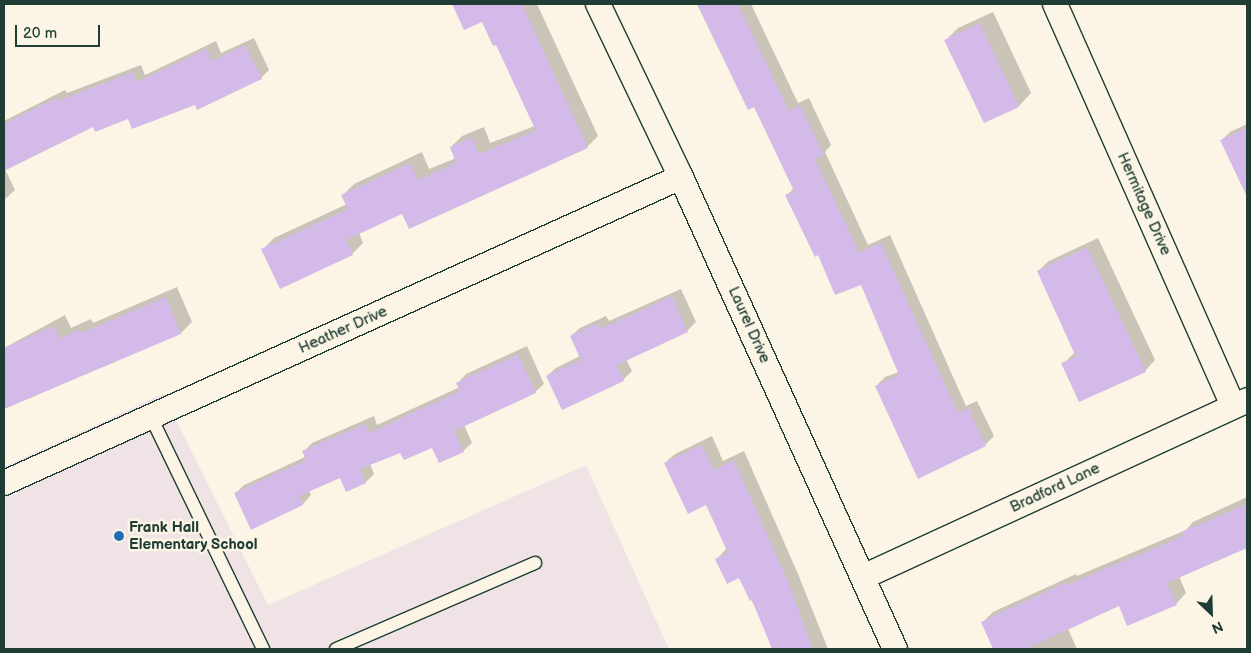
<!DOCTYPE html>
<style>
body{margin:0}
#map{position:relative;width:1251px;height:653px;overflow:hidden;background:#fcf5e5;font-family:"Balsamiq Sans",sans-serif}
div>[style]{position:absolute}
.built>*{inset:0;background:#f0e3e6}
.shadow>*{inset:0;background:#0003}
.building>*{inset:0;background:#d3bae9}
.roads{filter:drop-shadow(1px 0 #1f3d34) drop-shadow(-1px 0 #1f3d34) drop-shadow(0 1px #1f3d34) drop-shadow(0 -1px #1f3d34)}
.lane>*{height:12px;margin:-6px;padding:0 6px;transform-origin:6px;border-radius:6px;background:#fcf5e5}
.street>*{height:24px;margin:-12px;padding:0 12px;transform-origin:12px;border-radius:12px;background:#fcf5e5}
.dots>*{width:14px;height:14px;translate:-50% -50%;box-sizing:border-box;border:2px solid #fcf5e5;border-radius:50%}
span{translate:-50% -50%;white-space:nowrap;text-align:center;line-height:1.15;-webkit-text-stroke:5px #fcf5e5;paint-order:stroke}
.street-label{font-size:15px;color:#1f3d34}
.poi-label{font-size:15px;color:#1f3d34;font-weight:700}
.left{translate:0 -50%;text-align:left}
.frame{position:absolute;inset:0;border:5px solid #1f3d34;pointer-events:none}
.north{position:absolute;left:1186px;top:588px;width:50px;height:50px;-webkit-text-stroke:4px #fcf5e5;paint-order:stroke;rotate:156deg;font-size:14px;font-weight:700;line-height:20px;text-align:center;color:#1f3d34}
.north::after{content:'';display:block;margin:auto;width:18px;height:22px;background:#1f3d34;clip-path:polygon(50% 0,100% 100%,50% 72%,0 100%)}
.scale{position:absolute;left:15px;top:25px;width:85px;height:22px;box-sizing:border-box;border:2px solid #1f3d34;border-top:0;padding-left:6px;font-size:15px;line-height:18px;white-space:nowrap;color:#1f3d34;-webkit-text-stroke:4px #fcf5e5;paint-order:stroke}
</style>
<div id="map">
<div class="built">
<div style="clip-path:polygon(163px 394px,268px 605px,586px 465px,669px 649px,4px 649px,4px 467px)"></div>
</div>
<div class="shadow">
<div style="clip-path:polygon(457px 4px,537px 4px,598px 136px,587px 147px,403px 212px,359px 233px,363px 243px,352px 254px,263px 249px,274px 238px,347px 204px,343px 195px,354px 184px,422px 152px,429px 169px,456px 158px,451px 147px,462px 136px,484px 127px,490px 143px,535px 126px,496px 43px,482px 20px,454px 6px)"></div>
<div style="clip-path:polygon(697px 4px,751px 4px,798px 103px,809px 98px,831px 145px,825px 152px,868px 245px,890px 235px,966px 406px,977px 401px,994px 436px,985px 445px,876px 386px,885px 377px,899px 372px,861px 283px,819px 253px,787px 195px,794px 188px,754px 106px,748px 108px)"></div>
<div style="clip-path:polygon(993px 12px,1031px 93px,1019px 106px,984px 122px,946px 40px,958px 28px)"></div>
<div style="clip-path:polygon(254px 38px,269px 70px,261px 78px,196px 104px,94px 125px,5px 169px,15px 190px,4px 200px,4px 121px,65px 90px,67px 93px,141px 65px,145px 75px,216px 41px,221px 53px)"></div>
<div style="clip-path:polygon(1247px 124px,1247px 191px,1246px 191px,1222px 140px,1230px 132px)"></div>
<div style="clip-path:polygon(1098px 238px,1155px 360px,1145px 371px,1063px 364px,1075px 352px,1038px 271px,1049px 261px)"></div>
<div style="clip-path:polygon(177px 287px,192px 322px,181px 333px,4px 409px,4px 348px,65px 315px,71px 328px,91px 319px,93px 323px)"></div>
<div style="clip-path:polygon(681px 289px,696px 322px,687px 331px,626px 359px,632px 371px,623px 380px,547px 376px,556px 368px,580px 356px,571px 336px,580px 328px,606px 316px,609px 321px)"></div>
<div style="clip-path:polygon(527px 346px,544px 384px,535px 392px,464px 425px,472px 443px,463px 451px,432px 446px,401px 451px,370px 464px,374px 474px,366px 482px,347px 491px,341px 477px,309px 490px,311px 495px,303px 504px,251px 528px,235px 494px,244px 485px,305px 457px,303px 452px,312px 443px,374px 416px,377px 425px,460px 387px,458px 383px,466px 374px)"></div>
<div style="clip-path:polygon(712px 436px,723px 461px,744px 451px,798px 574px,828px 649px,775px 649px,740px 576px,717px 559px,726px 549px,707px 503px,665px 463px,675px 454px)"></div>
<div style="clip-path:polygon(1247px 497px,1247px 545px,1179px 576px,1186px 593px,1176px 604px,1119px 605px,1068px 629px,1077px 649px,995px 649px,982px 623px,993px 612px,1076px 574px,1077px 576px,1186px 530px,1193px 522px)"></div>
</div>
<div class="building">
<div style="clip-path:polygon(452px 4px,522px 4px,588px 148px,409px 229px,402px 214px,346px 240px,353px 255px,280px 289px,261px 249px,348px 209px,341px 195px,410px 163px,418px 180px,456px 163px,450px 147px,472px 137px,479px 154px,536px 131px,496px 45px,493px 46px,482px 22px,464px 30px)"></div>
<div style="clip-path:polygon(697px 4px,738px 4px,789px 111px,800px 105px,824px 155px,815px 159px,859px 252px,881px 243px,958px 413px,968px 408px,986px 446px,918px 479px,875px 386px,899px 375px,861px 285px,835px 295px,818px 255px,815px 257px,785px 195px,794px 191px,754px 107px,748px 110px)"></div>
<div style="clip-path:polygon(980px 23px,1019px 107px,984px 123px,944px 40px)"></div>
<div style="clip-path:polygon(245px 45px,262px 79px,197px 110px,195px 105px,132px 129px,128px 119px,95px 132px,93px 127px,4px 171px,4px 124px,56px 98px,58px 101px,133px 72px,136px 82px,207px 49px,212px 61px)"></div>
<div style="clip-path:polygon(1247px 127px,1247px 197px,1220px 140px)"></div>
<div style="clip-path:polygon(1087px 247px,1146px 372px,1079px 402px,1061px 363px,1076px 357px,1037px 271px)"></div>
<div style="clip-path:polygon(672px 296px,688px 332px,617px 365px,624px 381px,562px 410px,546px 376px,581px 360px,570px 336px,597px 323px,600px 329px)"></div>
<div style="clip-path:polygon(166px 297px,181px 334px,4px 409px,4px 348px,54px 326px,60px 339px,79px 329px,81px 333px)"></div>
<div style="clip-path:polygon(518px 354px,536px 393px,454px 431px,464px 452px,439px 463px,432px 448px,404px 460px,400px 453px,360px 469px,366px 483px,346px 492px,340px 478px,299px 496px,303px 505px,251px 530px,234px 493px,306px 460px,302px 451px,365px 424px,369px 433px,460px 391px,456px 383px)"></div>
<div style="clip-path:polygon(702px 445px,714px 470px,734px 460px,789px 584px,813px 649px,772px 649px,752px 600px,750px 601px,739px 578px,727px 584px,715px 559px,728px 553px,706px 505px,688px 514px,664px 463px)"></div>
<div style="clip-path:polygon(1247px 504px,1247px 548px,1167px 583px,1177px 605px,1127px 626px,1119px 606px,1026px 649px,993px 649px,981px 622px,1065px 583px,1067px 585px,1183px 536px,1182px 532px)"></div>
</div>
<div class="roads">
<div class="lane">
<div style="left:151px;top:417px;width:258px;rotate:64.2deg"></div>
<div style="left:336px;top:649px;width:217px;rotate:-23.4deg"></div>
</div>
<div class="street">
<div style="left:598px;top:4px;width:192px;rotate:64.4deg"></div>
<div style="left:681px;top:177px;width:518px;rotate:65.61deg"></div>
<div style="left:1055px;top:4px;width:439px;rotate:66.1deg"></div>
<div style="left:4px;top:483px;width:743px;rotate:-24.32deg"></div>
<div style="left:863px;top:577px;width:423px;rotate:-24.7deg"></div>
</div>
</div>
<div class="dots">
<div style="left:119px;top:536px;background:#1f6fb2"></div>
</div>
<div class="street-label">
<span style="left:1144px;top:204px;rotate:66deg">Hermitage Drive</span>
<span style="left:749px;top:325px;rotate:66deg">Laurel Drive</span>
<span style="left:343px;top:330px;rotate:-24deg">Heather Drive</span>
<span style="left:1055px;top:488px;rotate:-25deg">Bradford Lane</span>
</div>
<div class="poi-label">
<span class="left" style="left:129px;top:536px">Frank Hall<br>Elementary School</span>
</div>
<div class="frame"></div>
<div class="north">N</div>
<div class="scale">20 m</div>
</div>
